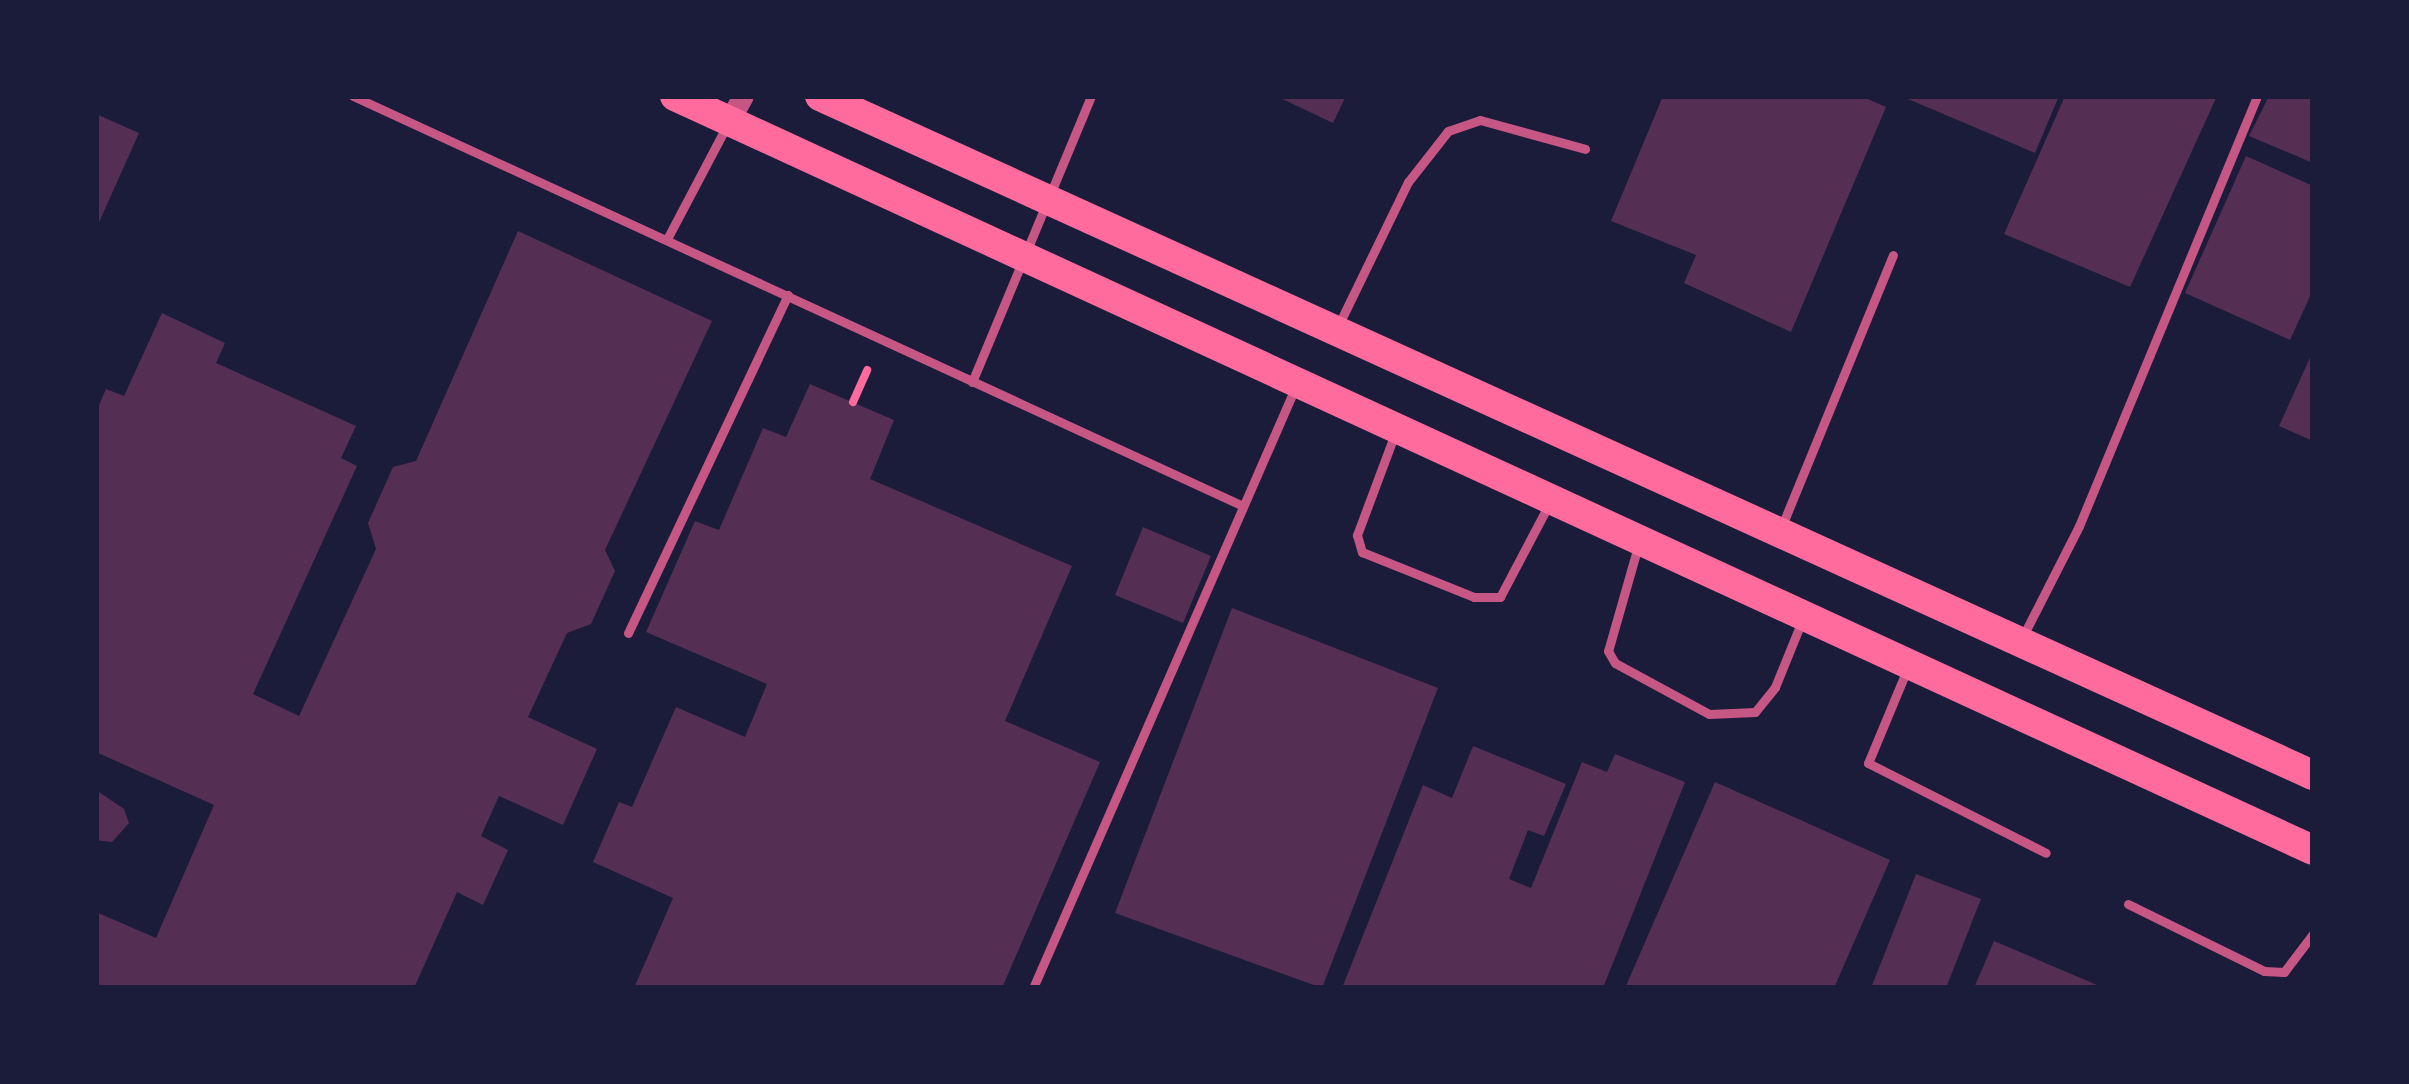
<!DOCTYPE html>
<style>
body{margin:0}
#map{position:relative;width:2409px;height:1084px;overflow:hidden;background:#1b1b3a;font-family:Montserrat,sans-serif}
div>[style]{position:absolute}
.building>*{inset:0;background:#542f53}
.path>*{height:8px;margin:-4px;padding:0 4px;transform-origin:4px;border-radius:4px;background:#ff6b9d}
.service>*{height:9px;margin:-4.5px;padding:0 4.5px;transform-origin:4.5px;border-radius:4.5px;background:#c65784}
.tertiary>*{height:21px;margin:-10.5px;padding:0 10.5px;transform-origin:10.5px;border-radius:10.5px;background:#c65784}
.primary>*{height:30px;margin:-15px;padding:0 15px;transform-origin:15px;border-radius:15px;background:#ff6b9d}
span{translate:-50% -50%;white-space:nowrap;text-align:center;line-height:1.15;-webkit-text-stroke:9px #1b1b3a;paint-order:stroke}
.frame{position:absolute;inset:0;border:99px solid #1b1b3a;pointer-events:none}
</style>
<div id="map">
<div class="building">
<div style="clip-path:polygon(1276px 96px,1346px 96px,1333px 123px)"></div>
<div style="clip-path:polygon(1663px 96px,1861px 96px,1886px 107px,1791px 332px,1684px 283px,1696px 255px,1611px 221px)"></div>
<div style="clip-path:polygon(1901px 96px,2059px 96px,2035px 153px)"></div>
<div style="clip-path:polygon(2065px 96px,2217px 96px,2130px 287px,2004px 234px)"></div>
<div style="clip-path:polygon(2269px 96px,2313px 96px,2313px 163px,2249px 136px)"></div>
<div style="clip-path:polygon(96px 114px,139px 133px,96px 229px)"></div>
<div style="clip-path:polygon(2246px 156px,2313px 186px,2313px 290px,2290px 340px,2185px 293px)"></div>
<div style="clip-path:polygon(518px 231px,712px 321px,605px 550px,615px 571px,591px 624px,567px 633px,528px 717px,597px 749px,563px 825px,499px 796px,481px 836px,508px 850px,483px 905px,457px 892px,414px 988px,96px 988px,96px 912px,156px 938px,214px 805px,96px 752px,96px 412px,106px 389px,124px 396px,162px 313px,225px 343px,216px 363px,356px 426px,341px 458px,357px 466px,253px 694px,299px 716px,376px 549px,368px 523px,393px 467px,416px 461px)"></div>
<div style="clip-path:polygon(2313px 351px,2313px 441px,2279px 426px)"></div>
<div style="clip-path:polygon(810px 384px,894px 420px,870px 479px,1072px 566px,1005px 721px,1100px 762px,1002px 988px,634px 988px,673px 898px,593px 862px,619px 802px,632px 807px,676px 707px,745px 737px,767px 684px,646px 632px,695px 521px,719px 530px,763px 428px,786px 437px)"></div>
<div style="clip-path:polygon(1143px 527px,1211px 556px,1183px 623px,1115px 595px)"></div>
<div style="clip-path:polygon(1232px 608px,1438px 688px,1322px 988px,1115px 913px)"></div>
<div style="clip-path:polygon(1473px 746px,1566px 784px,1544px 836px,1528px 830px,1509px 879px,1531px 888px,1582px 762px,1607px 772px,1615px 754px,1685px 782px,1603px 988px,1342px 988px,1423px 785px,1452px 798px)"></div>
<div style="clip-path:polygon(1715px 782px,1890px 860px,1834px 988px,1625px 988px)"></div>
<div style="clip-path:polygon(96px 790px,124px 809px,129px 823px,112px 842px,96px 840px)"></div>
<div style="clip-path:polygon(1916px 874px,1981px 899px,1946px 988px,1871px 988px)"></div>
<div style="clip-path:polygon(1994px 941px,2104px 988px,1974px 988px)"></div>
</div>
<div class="path">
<div style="left:853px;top:402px;width:35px;rotate:-66deg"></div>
</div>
<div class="service">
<div style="left:353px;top:96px;width:980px;rotate:24.73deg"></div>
<div style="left:667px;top:239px;width:127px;rotate:-62.2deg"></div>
<div style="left:1339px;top:324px;width:158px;rotate:-64.1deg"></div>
<div style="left:1408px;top:182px;width:65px;rotate:-51.9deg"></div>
<div style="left:1448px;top:131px;width:34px;rotate:-19deg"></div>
<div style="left:1480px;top:120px;width:109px;rotate:15.4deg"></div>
<div style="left:972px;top:382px;width:310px;rotate:-67.4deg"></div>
<div style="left:1394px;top:436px;width:106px;rotate:110.5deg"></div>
<div style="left:1357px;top:535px;width:18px;rotate:74deg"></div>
<div style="left:1362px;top:552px;width:121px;rotate:21.9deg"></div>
<div style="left:1474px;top:597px;width:26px"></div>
<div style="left:1500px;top:597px;width:103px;rotate:-62.2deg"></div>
<div style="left:1781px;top:528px;width:295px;rotate:-67.7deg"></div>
<div style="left:1638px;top:546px;width:109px;rotate:105.9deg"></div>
<div style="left:1608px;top:651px;width:14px;rotate:60deg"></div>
<div style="left:1615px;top:663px;width:107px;rotate:28.5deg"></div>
<div style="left:1709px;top:714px;width:46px;rotate:-2.5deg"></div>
<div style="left:1755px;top:712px;width:32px;rotate:-51deg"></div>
<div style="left:1775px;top:687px;width:69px;rotate:-67.9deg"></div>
<div style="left:628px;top:633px;width:374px;rotate:-64.7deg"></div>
<div style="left:2023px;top:636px;width:123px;rotate:-63deg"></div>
<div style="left:2079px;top:526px;width:465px;rotate:-67.5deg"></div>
<div style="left:1908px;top:667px;width:104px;rotate:112.6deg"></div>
<div style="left:1868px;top:763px;width:199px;rotate:26.8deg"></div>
<div style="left:2128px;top:904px;width:152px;rotate:26.2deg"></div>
<div style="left:2264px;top:971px;width:20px;rotate:3deg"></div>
<div style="left:2284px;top:972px;width:48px;rotate:-52.7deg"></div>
<div style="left:1033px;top:988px;width:655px;rotate:-66.41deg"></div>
</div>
<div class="tertiary">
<div style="left:729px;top:121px;width:29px;rotate:-61deg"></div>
</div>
<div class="primary">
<div style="left:675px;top:96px;width:1803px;rotate:24.72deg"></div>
<div style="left:820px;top:96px;width:1640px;rotate:24.46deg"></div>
</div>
<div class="frame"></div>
</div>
